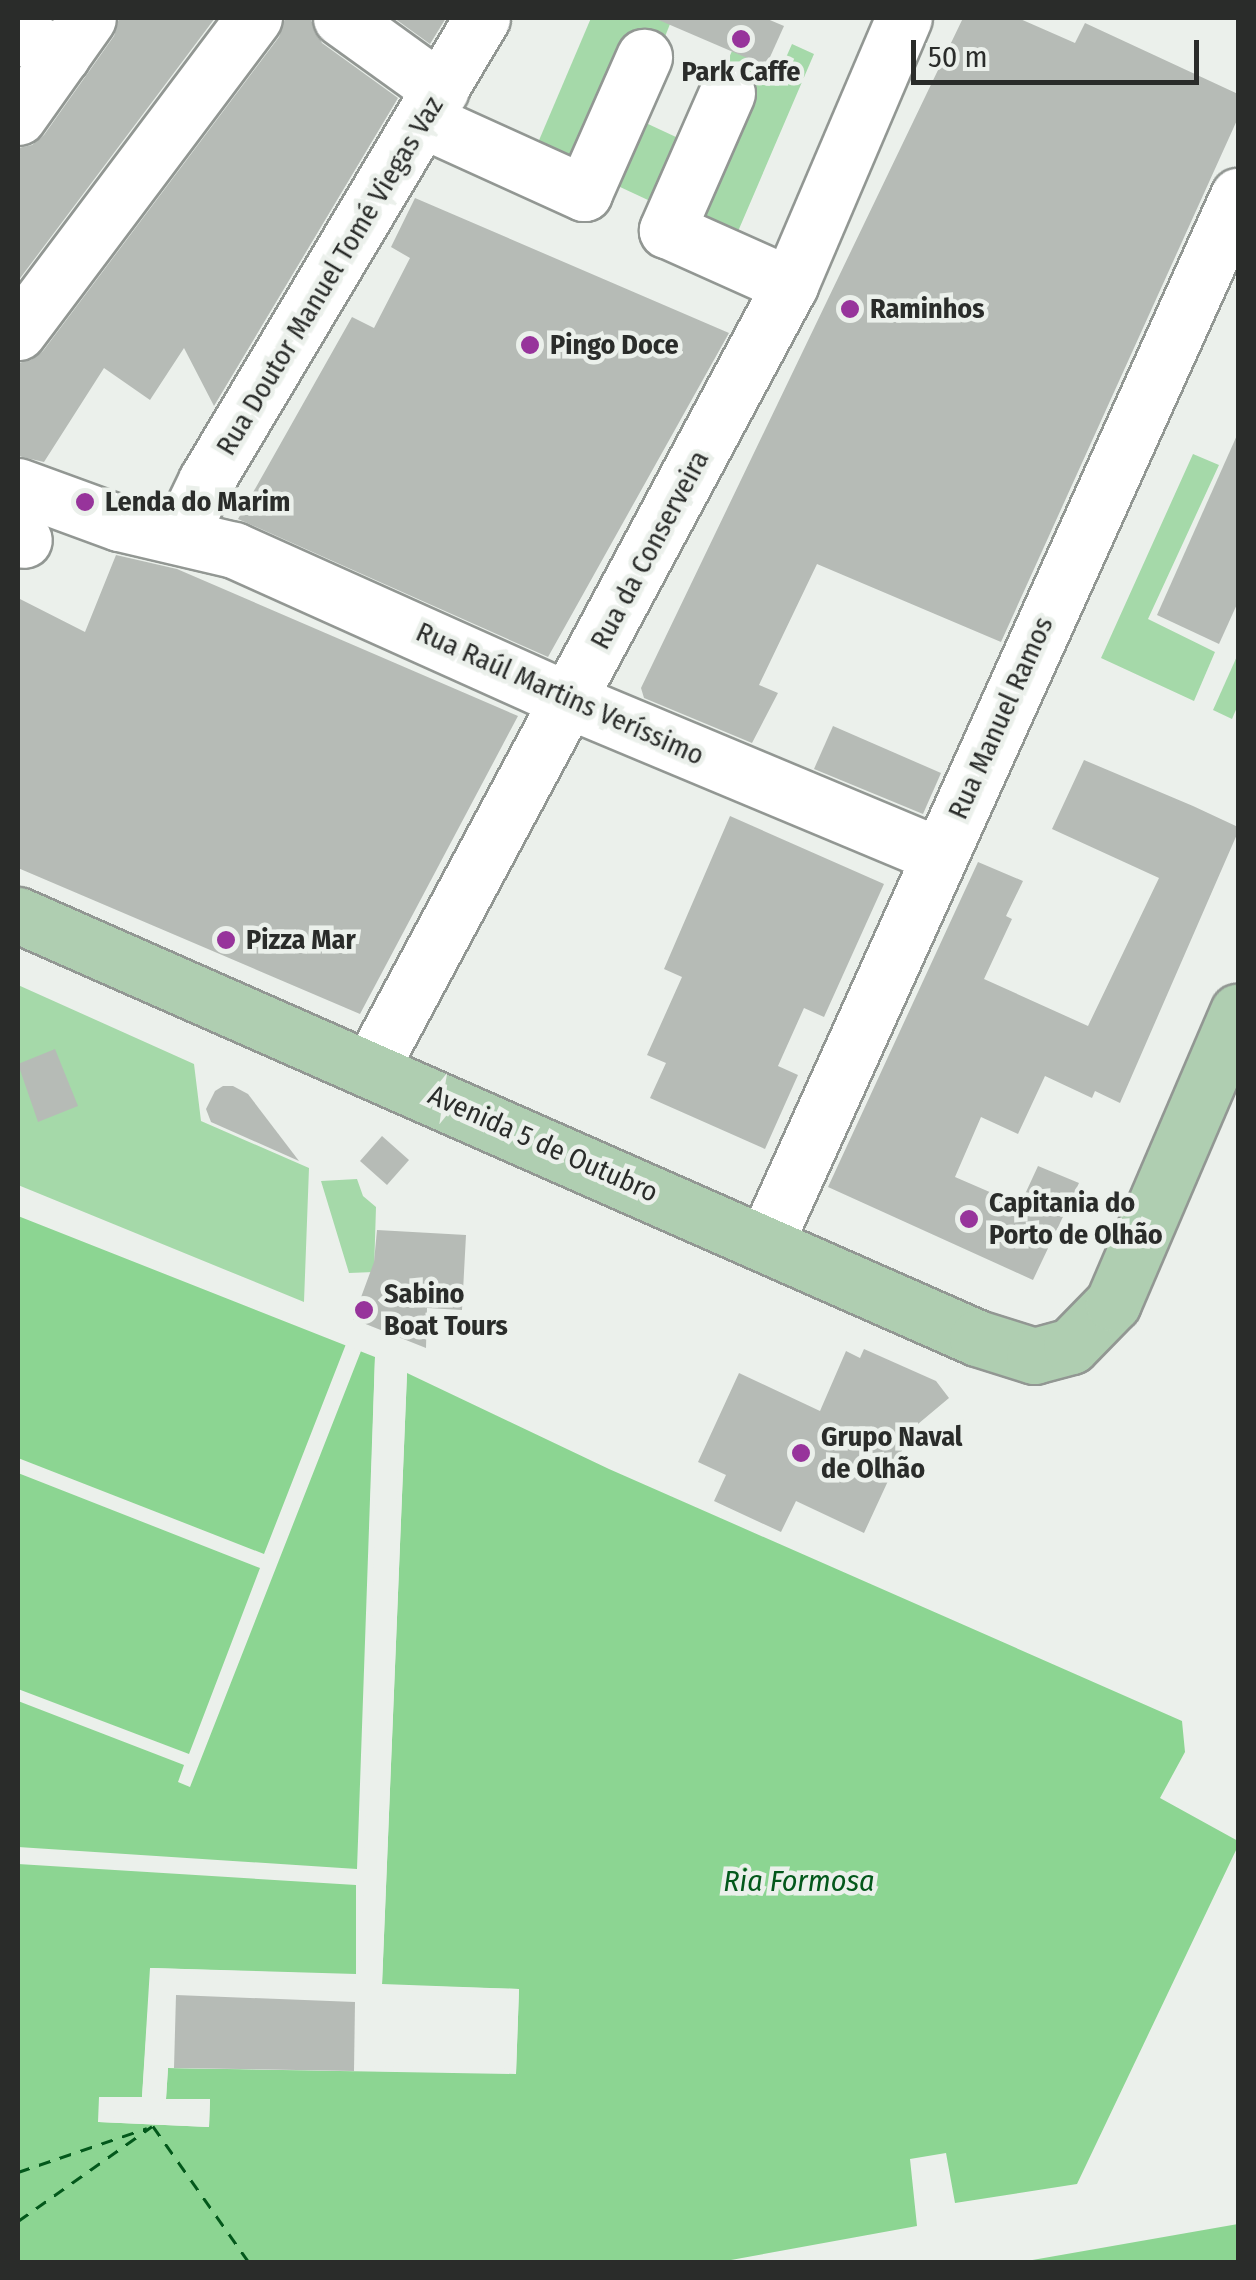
<!DOCTYPE html>
<meta charset="utf-8">
<style>
body{margin:0}
#map{position:relative;width:1256px;height:2280px;overflow:hidden;background:#ebf0eb;font-family:"Fira Sans Condensed",sans-serif}
div>[style]{position:absolute}
.green>*{inset:0;background:#a5d9a9}
.water>*{inset:0;background:#8cd592}
.pier>*{inset:0;background:#ebf0eb}
.ferry>*{height:2.5px;margin-top:-1.25px;transform-origin:0;background:repeating-linear-gradient(90deg,#03581b 0 12px,transparent 0 22px)}
.building>*{inset:0;background:#b6bbb6}
.roads{filter:drop-shadow(2px 0 #929793) drop-shadow(-2px 0 #929793) drop-shadow(0 2px #929793) drop-shadow(0 -2px #929793)}
.minor>*{height:55px;margin:-27.5px;padding:0 27.5px;transform-origin:27.5px;border-radius:27.5px;background:#fff}
.major>*{height:55px;margin:-27.5px;padding:0 27.5px;transform-origin:27.5px;border-radius:27.5px;background:#afceb1}
.dots>*{width:28px;height:28px;translate:-50% -50%;box-sizing:border-box;border:5px solid #ebf0eb;border-radius:50%}
span{translate:-50% -50%;white-space:nowrap;text-align:center;line-height:1.15;-webkit-text-stroke:9px #ebf0eb;paint-order:stroke}
.poi-label{font-size:28px;color:#2a2c2a;font-weight:700}
.left{translate:0 -50%;text-align:left}
.street-label{font-size:28px;color:#2a2c2a}
.water-label{font-size:30px;color:#03581b;font-style:italic}
.frame{position:absolute;inset:0;border:20px solid #2a2c2a;pointer-events:none}
.scale{position:absolute;left:911px;top:40px;width:288px;height:45px;box-sizing:border-box;border:5px solid #2a2c2a;border-top:0;padding-left:12px;font-size:30px;line-height:35px;white-space:nowrap;color:#2a2c2a;-webkit-text-stroke:8px #ebf0eb;paint-order:stroke}
</style>
<div id="map">
<div class="green">
<div style="clip-path:polygon(591px 18px,655px 18px,670px 24px,655px 62px,582px 170px,537px 145px)"></div>
<div style="clip-path:polygon(792px 44px,814px 54px,736px 236px,688px 215px,715px 89px,732px 51px,780px 71px)"></div>
<div style="clip-path:polygon(633px 117px,691px 144px,663px 207px,605px 180px)"></div>
<div style="clip-path:polygon(1193px 454px,1219px 465px,1148px 619px,1215px 652px,1194px 701px,1101px 658px)"></div>
<div style="clip-path:polygon(1238px 654px,1238px 705px,1232px 719px,1213px 710px)"></div>
<div style="clip-path:polygon(18px 985px,194px 1064px,201px 1121px,309px 1168px,304px 1302px,18px 1185px)"></div>
<div style="clip-path:polygon(357px 1179px,363px 1196px,376px 1207px,374px 1272px,349px 1273px,321px 1181px)"></div>
</div>
<div class="water">
<div style="clip-path:polygon(18px 1216px,375px 1357px,356px 1975px,151px 1968px,142px 2098px,100px 2097px,99px 2122px,209px 2127px,210px 2100px,166px 2099px,168px 2068px,516px 2073px,519px 1989px,382px 1985px,407px 1373px,609px 1469px,1182px 1721px,1185px 1752px,1160px 1798px,1238px 1841px,1238px 1846px,1077px 2184px,955px 2203px,946px 2153px,910px 2159px,917px 2226px,720px 2262px,18px 2262px)"></div>
<div style="clip-path:polygon(1238px 2224px,1238px 2262px,1021px 2262px)"></div>
</div>
<div class="pier">
<div style="clip-path:polygon(346px 1344px,361px 1351px,190px 1787px,178px 1782px,184px 1765px,18px 1701px,18px 1689px,189px 1754px,260px 1568px,18px 1473px,18px 1458px,264px 1554px)"></div>
<div style="clip-path:polygon(375px 1357px,380px 1359px,361px 1976px,356px 1980px,155px 1973px,147px 2100px,104px 2102px,104px 2117px,204px 2122px,205px 2104px,162px 2102px,163px 2067px,167px 2063px,511px 2069px,514px 1994px,382px 1990px,377px 1986px,402px 1371px,407px 1373px,382px 1984px,519px 1989px,516px 2074px,168px 2068px,166px 2099px,210px 2099px,209px 2127px,98px 2122px,99px 2097px,142px 2097px,150px 1968px,356px 1974px,356px 1885px,18px 1864px,18px 1847px,357px 1869px)"></div>
</div>
<div class="ferry">
<div style="left:153px;top:2126px;width:166px;rotate:54.8deg"></div>
<div style="left:18px;top:2172px;width:136px;rotate:-18.8deg"></div>
<div style="left:18px;top:2221px;width:164px;rotate:-35.3deg"></div>
</div>
<div class="building">
<div style="clip-path:polygon(119px 18px,215px 18px,18px 281px,18px 148px,32px 145px,44px 135px,114px 36px)"></div>
<div style="clip-path:polygon(285px 18px,310px 18px,322px 43px,398px 98px,214px 406px,184px 348px,150px 400px,104px 368px,44px 462px,18px 456px,18px 363px,31px 360px,43px 351px,279px 37px)"></div>
<div style="clip-path:polygon(394px 18px,446px 18px,430px 44px)"></div>
<div style="clip-path:polygon(654px 18px,765px 18px,784px 26px,766px 66px)"></div>
<div style="clip-path:polygon(963px 18px,1018px 18px,1075px 43px,1085px 23px,1238px 94px,1238px 118px,1001px 642px,817px 564px,759px 685px,778px 693px,752px 743px,644px 698px,641px 688px)"></div>
<div style="clip-path:polygon(415px 198px,729px 333px,548px 657px,238px 519px,352px 317px,374px 328px,410px 258px,391px 247px)"></div>
<div style="clip-path:polygon(1238px 433px,1238px 602px,1219px 644px,1157px 615px)"></div>
<div style="clip-path:polygon(116px 555px,177px 569px,518px 716px,360px 1014px,18px 868px,18px 598px,85px 632px)"></div>
<div style="clip-path:polygon(833px 726px,941px 773px,923px 814px,814px 769px)"></div>
<div style="clip-path:polygon(1084px 760px,1193px 806px,1238px 827px,1238px 832px,1120px 1103px,1095px 1091px,1092px 1098px,1045px 1076px,1018px 1134px,981px 1117px,955px 1177px,1020px 1205px,1038px 1166px,1079px 1183px,1033px 1280px,828px 1187px,978px 862px,1023px 881px,1006px 916px,1012px 919px,984px 979px,1088px 1026px,1159px 878px,1052px 829px)"></div>
<div style="clip-path:polygon(730px 816px,884px 884px,824px 1017px,804px 1008px,778px 1066px,798px 1075px,765px 1149px,650px 1098px,666px 1063px,647px 1055px,682px 977px,664px 969px)"></div>
<div style="clip-path:polygon(55px 1049px,78px 1106px,38px 1122px,18px 1064px)"></div>
<div style="clip-path:polygon(223px 1086px,233px 1086px,248px 1094px,299px 1161px,211px 1122px,206px 1109px,215px 1091px)"></div>
<div style="clip-path:polygon(382px 1136px,409px 1160px,387px 1185px,360px 1161px)"></div>
<div style="clip-path:polygon(377px 1230px,466px 1235px,462px 1310px,427px 1308px,426px 1348px,353px 1319px,374px 1262px)"></div>
<div style="clip-path:polygon(864px 1349px,936px 1381px,949px 1398px,912px 1429px,864px 1533px,796px 1501px,781px 1532px,714px 1501px,726px 1475px,698px 1462px,739px 1373px,820px 1411px,846px 1351px,860px 1358px)"></div>
<div style="clip-path:polygon(176px 1995px,355px 2002px,354px 2071px,174px 2068px)"></div>
</div>
<div class="roads">
<div class="minor">
<div style="left:341px;top:18px;width:123px;rotate:35.8deg"></div>
<div style="left:18px;top:34px;width:49px;rotate:26.6deg"></div>
<div style="left:727px;top:93px;width:150px;rotate:113.7deg"></div>
<div style="left:667px;top:230px;width:135px;rotate:24.1deg"></div>
<div style="left:18px;top:117px;width:121px;rotate:-54.7deg"></div>
<div style="left:423px;top:120px;width:177px;rotate:24.4deg"></div>
<div style="left:584px;top:193px;width:149px;rotate:-66.2deg"></div>
<div style="left:18px;top:332px;width:393px;rotate:-53.1deg"></div>
<div style="left:18px;top:486px;width:108px;rotate:20.1deg"></div>
<div style="left:119px;top:523px;width:118px;rotate:13.2deg"></div>
<div style="left:234px;top:550px;width:368px;rotate:24.2deg"></div>
<div style="left:570px;top:701px;width:400px;rotate:22.7deg"></div>
<div style="left:180px;top:535px;width:60px;rotate:-64.3deg"></div>
<div style="left:206px;top:481px;width:539px;rotate:-59.2deg"></div>
<div style="left:18px;top:538px;width:6px;rotate:18deg"></div>
<div style="left:370px;top:1069px;width:889px;rotate:-61.82deg"></div>
<div style="left:790px;top:285px;width:290px;rotate:-66.9deg"></div>
<div style="left:766px;top:1241px;width:1147px;rotate:-65.69deg"></div>
</div>
<div class="major">
<div style="left:18px;top:915px;width:1048px;rotate:23.8deg"></div>
<div style="left:977px;top:1338px;width:60px;rotate:17.5deg"></div>
<div style="left:1034px;top:1356px;width:38px;rotate:-15deg"></div>
<div style="left:1071px;top:1346px;width:60px;rotate:-45.7deg"></div>
<div style="left:1113px;top:1303px;width:317px;rotate:-66.8deg"></div>
</div>
</div>
<div class="dots">
<div style="left:741px;top:39px;background:#97349b"></div>
<div style="left:850px;top:309px;background:#97349b"></div>
<div style="left:530px;top:345px;background:#97349b"></div>
<div style="left:85px;top:502px;background:#97349b"></div>
<div style="left:226px;top:940px;background:#97349b"></div>
<div style="left:969px;top:1219px;background:#97349b"></div>
<div style="left:364px;top:1310px;background:#97349b"></div>
<div style="left:801px;top:1453px;background:#97349b"></div>
</div>
<div class="poi-label">
<span style="left:741px;top:72px">Park Caffe</span>
<span class="left" style="left:870px;top:309px">Raminhos</span>
<span class="left" style="left:550px;top:345px">Pingo Doce</span>
<span class="left" style="left:105px;top:502px">Lenda do Marim</span>
<span class="left" style="left:246px;top:940px">Pizza Mar</span>
<span class="left" style="left:989px;top:1219px">Capitania do<br>Porto de Olhão</span>
<span class="left" style="left:384px;top:1310px">Sabino<br>Boat Tours</span>
<span class="left" style="left:821px;top:1453px">Grupo Naval<br>de Olhão</span>
</div>
<div class="street-label">
<span style="left:330px;top:276px;rotate:-59deg">Rua Doutor Manuel Tomé Viegas Vaz</span>
<span style="left:650px;top:550px;rotate:-62deg">Rua da Conserveira</span>
<span style="left:560px;top:694px;rotate:24deg">Rua Raúl Martins Veríssimo</span>
<span style="left:1001px;top:718px;rotate:-66deg">Rua Manuel Ramos</span>
<span style="left:543px;top:1144px;rotate:24deg">Avenida 5 de Outubro</span>
</div>
<div class="water-label">
<span style="left:799px;top:1881px">Ria Formosa</span>
</div>
<div class="frame"></div>
<div class="scale">50 m</div>
</div>
